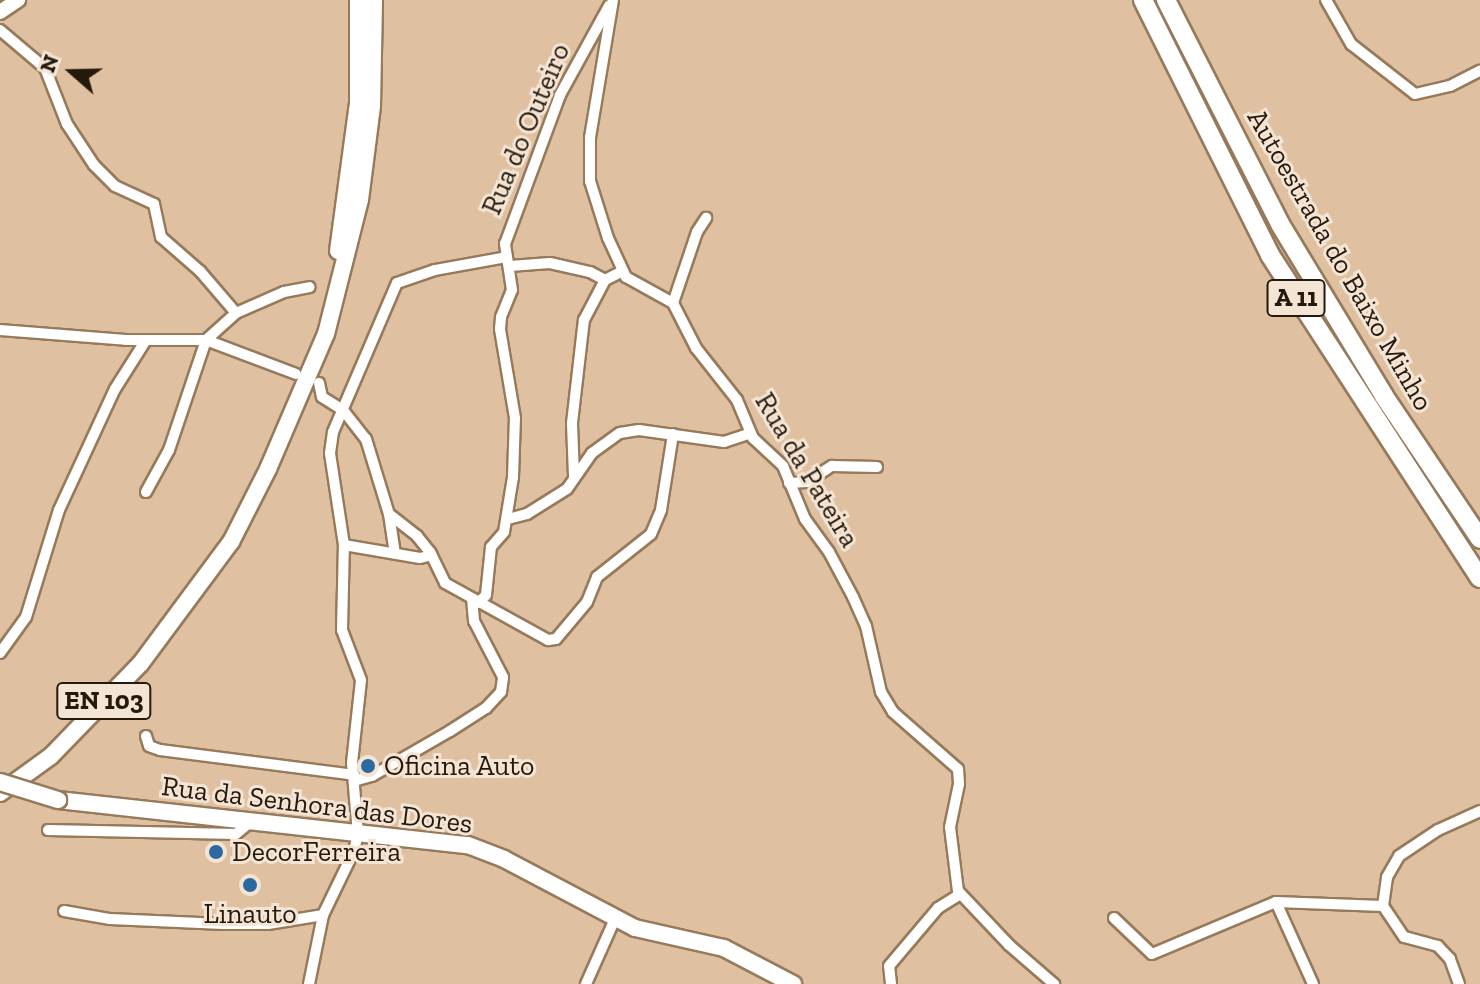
<!DOCTYPE html>
<style>
body{margin:0}
#map{position:relative;width:1480px;height:984px;overflow:hidden;background:#dfc0a0;font-family:"Zilla Slab",serif}
div>[style]{position:absolute}
.roads{filter:drop-shadow(2px 0 #967a5b) drop-shadow(-2px 0 #967a5b) drop-shadow(0 2px #967a5b) drop-shadow(0 -2px #967a5b)}
.street>*{height:10px;margin:-5px;padding:0 5px;transform-origin:5px;border-radius:5px;background:#fff}
.secondary>*{height:14px;margin:-7px;padding:0 7px;transform-origin:7px;border-radius:7px;background:#fff}
.primary>*{height:16px;margin:-8px;padding:0 8px;transform-origin:8px;border-radius:8px;background:#fff}
.highway>*{height:18px;margin:-9px;padding:0 9px;transform-origin:9px;border-radius:9px;background:#fff}
.bridges{filter:drop-shadow(2px 0 #967a5b) drop-shadow(-2px 0 #967a5b) drop-shadow(0 2px #967a5b) drop-shadow(0 -2px #967a5b)}
.primary-bridge>*{height:16px;margin:-8px;padding:0 8px;transform-origin:8px;border-radius:8px;background:#fff}
.dots>*{width:22px;height:22px;translate:-50% -50%;box-sizing:border-box;border:4px solid #f3e4d3;border-radius:50%}
span{translate:-50% -50%;white-space:nowrap;text-align:center;line-height:1.15;-webkit-text-stroke:6px #f3e4d3;paint-order:stroke}
.shield-label span{padding:2px 6px;background:#f3e4d3;border:2px solid;border-radius:6px;-webkit-text-stroke-width:0}
.shield-label{font-size:26px;color:#24190d;font-weight:700}
.street-label{font-size:28px;color:#24190d}
.poi-label{font-size:28px;color:#24190d}
.left{translate:0 -50%;text-align:left}
.north{position:absolute;left:32px;top:32px;width:80px;height:80px;-webkit-text-stroke:6px #f3e4d3;paint-order:stroke;rotate:290deg;font-size:22px;font-weight:700;line-height:32px;text-align:center;color:#24190d}
.north::after{content:'';display:block;margin:auto;width:28px;height:36px;background:#24190d;clip-path:polygon(50% 0,100% 100%,50% 72%,0 100%)}
</style>
<div id="map">
<div class="roads">
<div class="street">
<div style="left:613px;top:0;width:140px;rotate:99.5deg"></div>
<div style="left:590px;top:138px;width:43px;rotate:90deg"></div>
<div style="left:590px;top:181px;width:60px;rotate:72.5deg"></div>
<div style="left:608px;top:238px;width:43px;rotate:65.2deg"></div>
<div style="left:626px;top:277px;width:54px;rotate:29deg"></div>
<div style="left:673px;top:303px;width:51px;rotate:62.9deg"></div>
<div style="left:696px;top:348px;width:66px;rotate:51.7deg"></div>
<div style="left:737px;top:400px;width:41px;rotate:67.2deg"></div>
<div style="left:753px;top:438px;width:41px;rotate:43deg"></div>
<div style="left:783px;top:466px;width:57px;rotate:67.5deg"></div>
<div style="left:805px;top:519px;width:41px;rotate:54deg"></div>
<div style="left:829px;top:552px;width:51px;rotate:61.9deg"></div>
<div style="left:853px;top:597px;width:32px;rotate:66deg"></div>
<div style="left:866px;top:626px;width:68px;rotate:77.2deg"></div>
<div style="left:881px;top:692px;width:23px;rotate:59deg"></div>
<div style="left:893px;top:712px;width:86px;rotate:41.2deg"></div>
<div style="left:958px;top:769px;width:15px;rotate:86deg"></div>
<div style="left:959px;top:784px;width:44px;rotate:101.8deg"></div>
<div style="left:950px;top:827px;width:64px;rotate:82.9deg"></div>
<div style="left:958px;top:891px;width:74px;rotate:46.6deg"></div>
<div style="left:1009px;top:945px;width:60px;rotate:40.9deg"></div>
<div style="left:1326px;top:0;width:51px;rotate:60.4deg"></div>
<div style="left:1351px;top:44px;width:81px;rotate:38deg"></div>
<div style="left:1415px;top:94px;width:36px;rotate:-13deg"></div>
<div style="left:1450px;top:86px;width:34px;rotate:-27deg"></div>
<div style="left:0;top:30px;width:59px;rotate:40.2deg"></div>
<div style="left:45px;top:68px;width:60px;rotate:68.6deg"></div>
<div style="left:67px;top:124px;width:49px;rotate:56.6deg"></div>
<div style="left:94px;top:165px;width:30px;rotate:45deg"></div>
<div style="left:115px;top:186px;width:43px;rotate:24.8deg"></div>
<div style="left:154px;top:204px;width:34px;rotate:78deg"></div>
<div style="left:161px;top:237px;width:52px;rotate:41.1deg"></div>
<div style="left:200px;top:271px;width:55px;rotate:49.4deg"></div>
<div style="left:510px;top:266px;width:40px;rotate:-4.3deg"></div>
<div style="left:550px;top:263px;width:41px;rotate:12.7deg"></div>
<div style="left:590px;top:272px;width:17px;rotate:28deg"></div>
<div style="left:673px;top:303px;width:75px;rotate:-71.3deg"></div>
<div style="left:697px;top:232px;width:17px;rotate:-57deg"></div>
<div style="left:0;top:330px;width:126px;rotate:4.5deg"></div>
<div style="left:126px;top:340px;width:80px"></div>
<div style="left:206px;top:340px;width:96px;rotate:20.7deg"></div>
<div style="left:319px;top:383px;width:14px;rotate:78deg"></div>
<div style="left:322px;top:397px;width:25px;rotate:32deg"></div>
<div style="left:343px;top:410px;width:37px;rotate:52deg"></div>
<div style="left:366px;top:439px;width:78px;rotate:73deg"></div>
<div style="left:389px;top:514px;width:36px;rotate:38deg"></div>
<div style="left:417px;top:536px;width:21px;rotate:51deg"></div>
<div style="left:430px;top:552px;width:34px;rotate:64deg"></div>
<div style="left:445px;top:583px;width:118px;rotate:29deg"></div>
<div style="left:548px;top:640px;width:8px;rotate:-7deg"></div>
<div style="left:556px;top:639px;width:48px;rotate:-50deg"></div>
<div style="left:587px;top:602px;width:27px;rotate:-68deg"></div>
<div style="left:597px;top:577px;width:69px;rotate:-38.5deg"></div>
<div style="left:651px;top:534px;width:26px;rotate:-67deg"></div>
<div style="left:661px;top:510px;width:77px;rotate:-81deg"></div>
<div style="left:574px;top:476px;width:53px;rotate:-92.2deg"></div>
<div style="left:572px;top:423px;width:104px;rotate:-83.4deg"></div>
<div style="left:584px;top:320px;width:45px;rotate:-62.3deg"></div>
<div style="left:605px;top:280px;width:20px;rotate:-27deg"></div>
<div style="left:789px;top:483px;width:18px;rotate:-3deg"></div>
<div style="left:807px;top:482px;width:30px;rotate:-33deg"></div>
<div style="left:832px;top:466px;width:45px;rotate:1.3deg"></div>
<div style="left:146px;top:492px;width:48px;rotate:-61.3deg"></div>
<div style="left:169px;top:450px;width:116px;rotate:-71.4deg"></div>
<div style="left:206px;top:340px;width:40px;rotate:-42deg"></div>
<div style="left:236px;top:313px;width:52px;rotate:-23.6deg"></div>
<div style="left:284px;top:292px;width:26px;rotate:-11deg"></div>
<div style="left:389px;top:514px;width:40px;rotate:81.5deg"></div>
<div style="left:508px;top:519px;width:20px;rotate:-15deg"></div>
<div style="left:527px;top:514px;width:47px;rotate:-32deg"></div>
<div style="left:567px;top:489px;width:44px;rotate:-55.2deg"></div>
<div style="left:592px;top:453px;width:34px;rotate:-36deg"></div>
<div style="left:620px;top:433px;width:19px;rotate:-9deg"></div>
<div style="left:639px;top:430px;width:86px;rotate:8deg"></div>
<div style="left:724px;top:442px;width:28px;rotate:-18deg"></div>
<div style="left:344px;top:545px;width:77px;rotate:9.7deg"></div>
<div style="left:420px;top:558px;width:12px;rotate:-14deg"></div>
<div style="left:478px;top:603px;width:11px;rotate:-45deg"></div>
<div style="left:486px;top:595px;width:48px;rotate:-84.1deg"></div>
<div style="left:491px;top:547px;width:20px;rotate:-49deg"></div>
<div style="left:504px;top:532px;width:56px;rotate:-80.7deg"></div>
<div style="left:513px;top:477px;width:59px;rotate:-88.1deg"></div>
<div style="left:515px;top:418px;width:90px;rotate:-99.6deg"></div>
<div style="left:500px;top:329px;width:12px;rotate:-85deg"></div>
<div style="left:501px;top:317px;width:29px;rotate:-68deg"></div>
<div style="left:512px;top:290px;width:47px;rotate:-98.7deg"></div>
<div style="left:505px;top:244px;width:159px;rotate:-69.7deg"></div>
<div style="left:560px;top:95px;width:102px;rotate:-61.2deg"></div>
<div style="left:0;top:653px;width:44px;rotate:-54.2deg"></div>
<div style="left:26px;top:617px;width:112px;rotate:-72.9deg"></div>
<div style="left:59px;top:510px;width:133px;rotate:-65.2deg"></div>
<div style="left:115px;top:389px;width:58px;rotate:-57.7deg"></div>
<div style="left:146px;top:736px;width:10px;rotate:73deg"></div>
<div style="left:149px;top:746px;width:12px;rotate:20deg"></div>
<div style="left:160px;top:750px;width:196px;rotate:7.3deg"></div>
<div style="left:354px;top:781px;width:19px;rotate:-16deg"></div>
<div style="left:372px;top:776px;width:90px;rotate:-30deg"></div>
<div style="left:450px;top:731px;width:43px;rotate:-32.6deg"></div>
<div style="left:486px;top:708px;width:22px;rotate:-47deg"></div>
<div style="left:501px;top:692px;width:15px;rotate:-82deg"></div>
<div style="left:503px;top:677px;width:63px;rotate:-117.4deg"></div>
<div style="left:474px;top:621px;width:21px;rotate:-95deg"></div>
<div style="left:48px;top:830px;width:188px;rotate:1.2deg"></div>
<div style="left:236px;top:834px;width:17px;rotate:-40deg"></div>
<div style="left:1276px;top:902px;width:90px;rotate:65.7deg"></div>
<div style="left:64px;top:911px;width:47px;rotate:9.9deg"></div>
<div style="left:110px;top:919px;width:113px;rotate:2.5deg"></div>
<div style="left:223px;top:924px;width:45px"></div>
<div style="left:268px;top:924px;width:56px;rotate:-9.3deg"></div>
<div style="left:1114px;top:918px;width:52px;rotate:43.5deg"></div>
<div style="left:1152px;top:954px;width:134px;rotate:-22.8deg"></div>
<div style="left:1276px;top:902px;width:107px;rotate:2.1deg"></div>
<div style="left:309px;top:984px;width:70px;rotate:-78.5deg"></div>
<div style="left:323px;top:915px;width:71px;rotate:-64.2deg"></div>
<div style="left:354px;top:851px;width:17px;rotate:-77deg"></div>
<div style="left:358px;top:834px;width:71px;rotate:-94.8deg"></div>
<div style="left:352px;top:763px;width:83px;rotate:-83.8deg"></div>
<div style="left:361px;top:680px;width:53px;rotate:-110.8deg"></div>
<div style="left:342px;top:630px;width:85px;rotate:-88.7deg"></div>
<div style="left:344px;top:545px;width:93px;rotate:-98.7deg"></div>
<div style="left:330px;top:453px;width:21px;rotate:-82deg"></div>
<div style="left:333px;top:432px;width:162px;rotate:-66.8deg"></div>
<div style="left:397px;top:283px;width:40px;rotate:-18.9deg"></div>
<div style="left:435px;top:270px;width:73px;rotate:-10.2deg"></div>
<div style="left:586px;top:984px;width:71px;rotate:-66deg"></div>
<div style="left:891px;top:984px;width:18px;rotate:-96deg"></div>
<div style="left:889px;top:966px;width:76px;rotate:-49.8deg"></div>
<div style="left:938px;top:908px;width:26px;rotate:-32deg"></div>
<div style="left:1459px;top:984px;width:27px;rotate:-110deg"></div>
<div style="left:1450px;top:959px;width:18px;rotate:-133deg"></div>
<div style="left:1438px;top:946px;width:35px;rotate:-165deg"></div>
<div style="left:1404px;top:937px;width:37px;rotate:-124deg"></div>
<div style="left:1383px;top:906px;width:29px;rotate:-82deg"></div>
<div style="left:1387px;top:877px;width:24px;rotate:-60deg"></div>
<div style="left:1399px;top:856px;width:47px;rotate:-33.7deg"></div>
<div style="left:1438px;top:830px;width:46px;rotate:-24.3deg"></div>
</div>
<div class="secondary">
<div style="left:0;top:12px;width:22px;rotate:-34deg"></div>
</div>
<div class="primary">
<div style="left:338px;top:251px;width:148px;rotate:-82.3deg"></div>
<div style="left:358px;top:104px;width:104px;rotate:-90deg"></div>
<div style="left:0;top:793px;width:63px;rotate:-36deg"></div>
<div style="left:51px;top:756px;width:129px;rotate:-45.9deg"></div>
<div style="left:141px;top:663px;width:151px;rotate:-53.4deg"></div>
<div style="left:231px;top:542px;width:82px;rotate:-63.1deg"></div>
<div style="left:268px;top:469px;width:147px;rotate:-66.8deg"></div>
<div style="left:326px;top:334px;width:138px;rotate:-75.8deg"></div>
<div style="left:360px;top:200px;width:95px;rotate:-82.7deg"></div>
<div style="left:372px;top:106px;width:106px;rotate:-88.9deg"></div>
<div style="left:58px;top:800px;width:412px;rotate:6.3deg"></div>
<div style="left:468px;top:845px;width:39px;rotate:21deg"></div>
<div style="left:504px;top:859px;width:148px;rotate:27.8deg"></div>
<div style="left:635px;top:928px;width:91px;rotate:12.7deg"></div>
<div style="left:724px;top:948px;width:78px;rotate:27.6deg"></div>
</div>
<div class="highway">
<div style="left:1143px;top:0;width:285px;rotate:63.5deg"></div>
<div style="left:1270px;top:255px;width:385px;rotate:57deg"></div>
<div style="left:1166px;top:0;width:251px;rotate:63deg"></div>
<div style="left:1280px;top:224px;width:201px;rotate:58.8deg"></div>
<div style="left:1384px;top:396px;width:172px;rotate:56.1deg"></div>
</div>
</div>
<div class="bridges">
<div class="primary-bridge">
<div style="left:0;top:782px;width:61px;rotate:17.2deg"></div>
</div>
</div>
<div class="dots">
<div style="left:368px;top:766px;background:#2c69a0"></div>
<div style="left:216px;top:852px;background:#2c69a0"></div>
<div style="left:250px;top:885px;background:#2c69a0"></div>
</div>
<div class="shield-label">
<span style="left:1296px;top:298px">A 11</span>
<span style="left:104px;top:701px">EN 103</span>
</div>
<div class="street-label">
<span style="left:526px;top:129px;rotate:-67deg">Rua do Outeiro</span>
<span style="left:1340px;top:260px;rotate:60deg">Autoestrada do Baixo Minho</span>
<span style="left:807px;top:470px;rotate:59deg">Rua da Pateira</span>
<span style="left:317px;top:805px;rotate:7deg">Rua da Senhora das Dores</span>
</div>
<div class="poi-label">
<span class="left" style="left:384px;top:766px">Oficina Auto</span>
<span class="left" style="left:232px;top:852px">DecorFerreira</span>
<span style="left:250px;top:914px">Linauto</span>
</div>
<div class="north">N</div>
</div>
